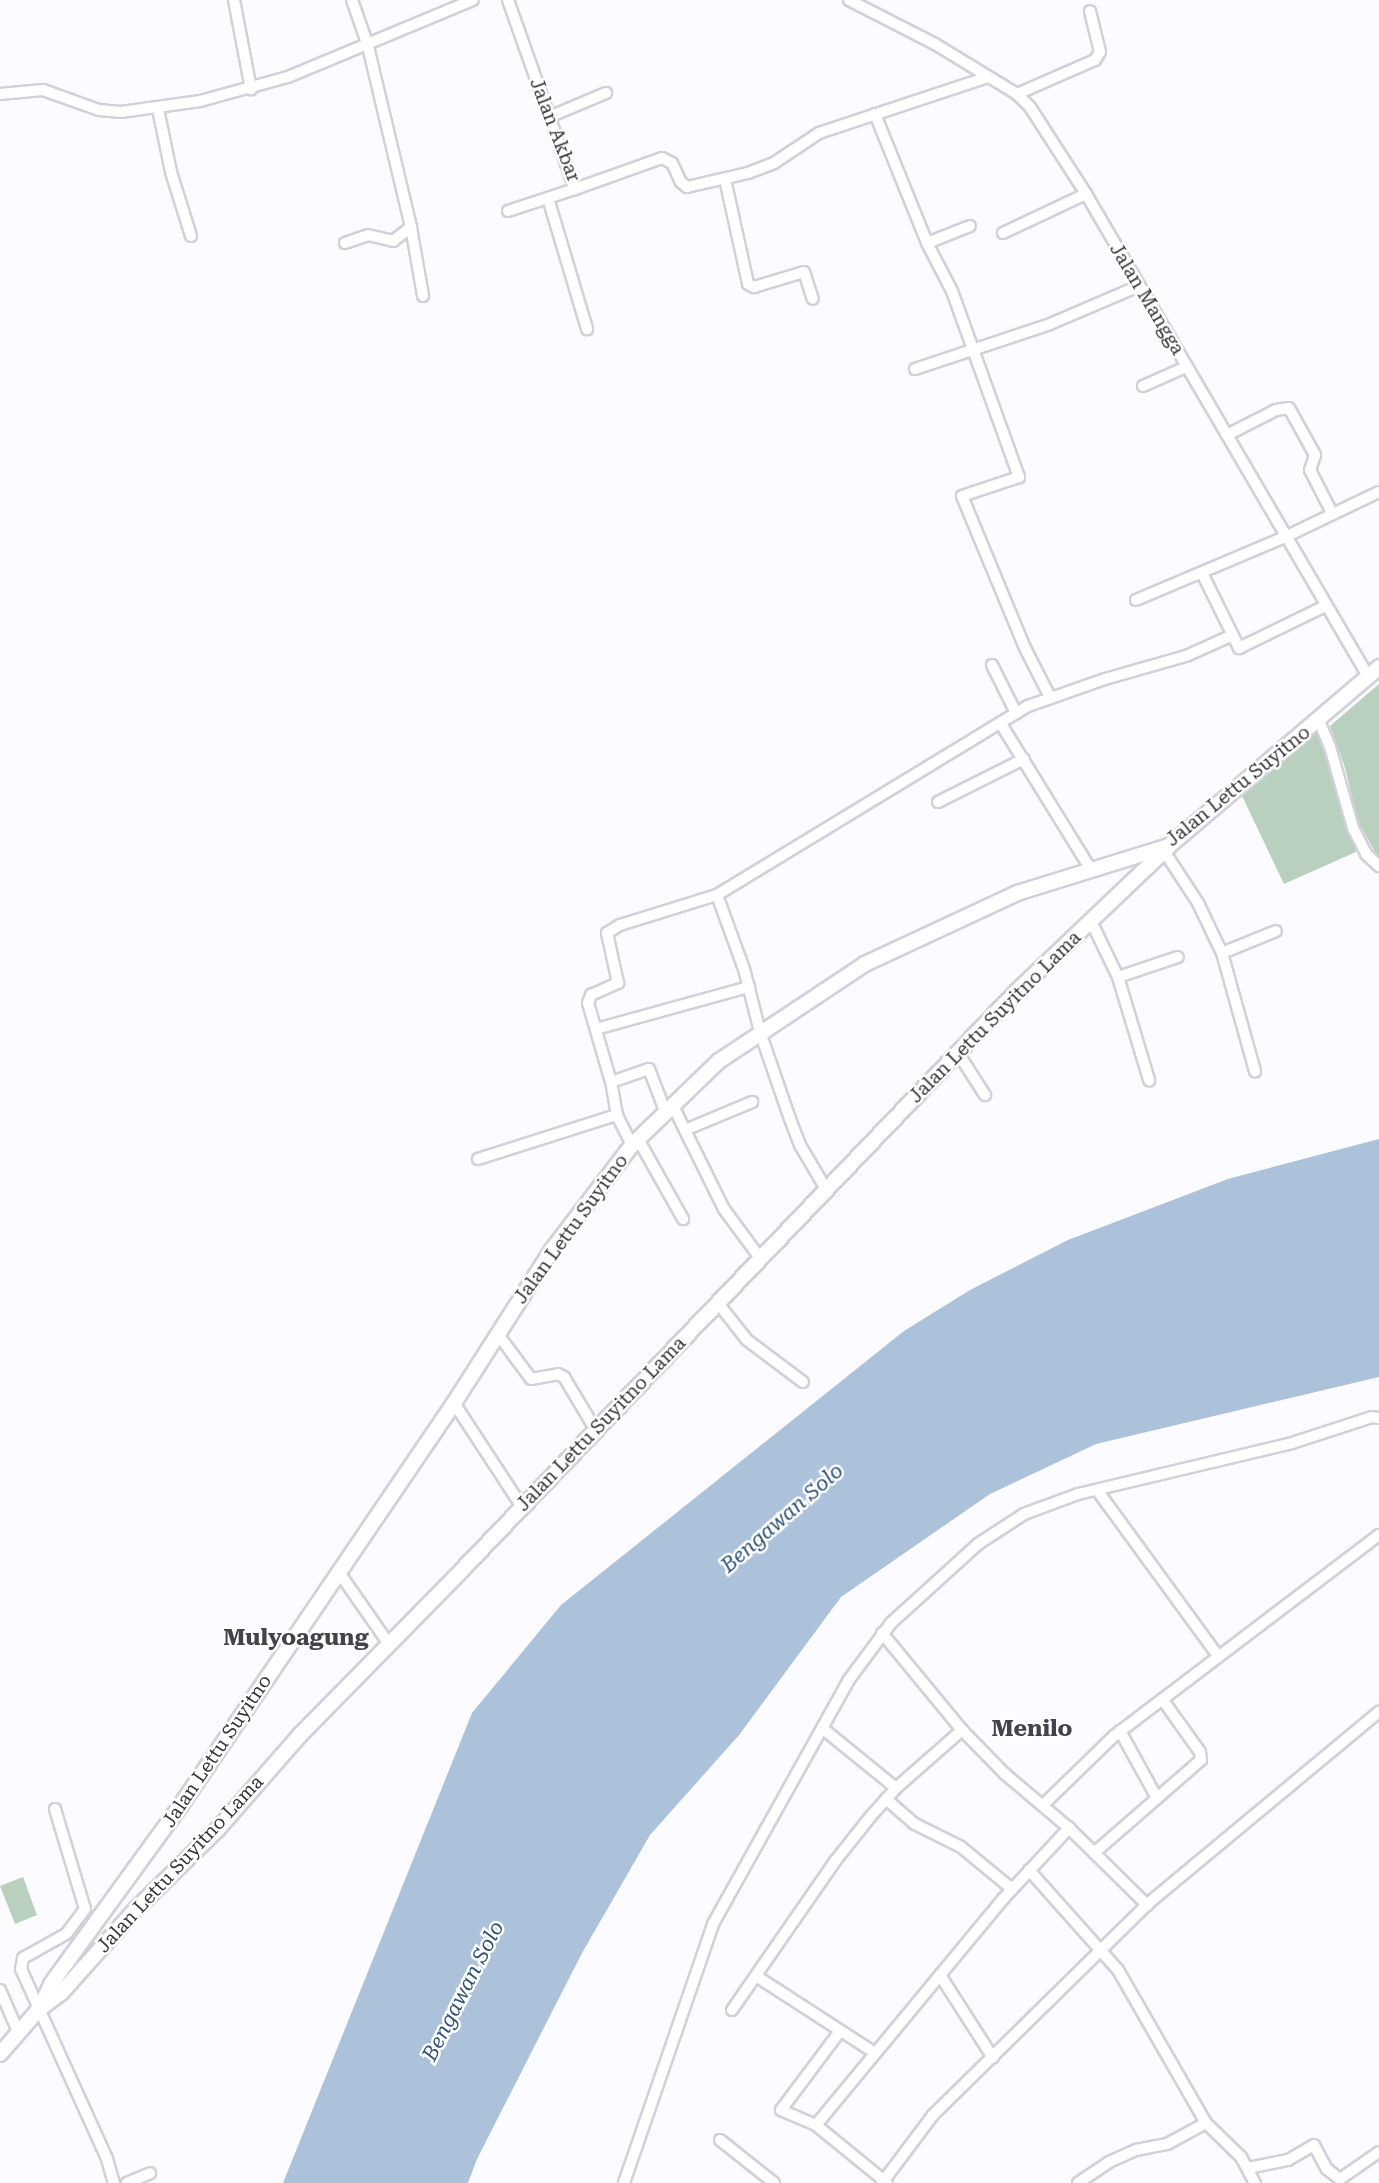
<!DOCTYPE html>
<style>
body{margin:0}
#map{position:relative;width:1379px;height:2183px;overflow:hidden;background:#fcfbff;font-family:"Roboto Serif",serif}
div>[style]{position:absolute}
.green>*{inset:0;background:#b8d0bd}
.water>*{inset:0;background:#acc2da}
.roads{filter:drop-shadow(2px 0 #d2d0d9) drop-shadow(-2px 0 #d2d0d9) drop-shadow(0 2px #d2d0d9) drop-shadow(0 -2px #d2d0d9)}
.minor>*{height:10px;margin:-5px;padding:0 5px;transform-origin:5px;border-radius:5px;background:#fff}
.secondary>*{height:14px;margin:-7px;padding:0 7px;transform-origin:7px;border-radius:7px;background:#fff}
span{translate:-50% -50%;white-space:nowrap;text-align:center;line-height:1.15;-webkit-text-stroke:5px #fff;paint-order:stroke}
.street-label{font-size:19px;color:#343337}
.water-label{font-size:21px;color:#2e5174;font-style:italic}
.quarter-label{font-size:23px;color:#44424a;font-weight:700}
</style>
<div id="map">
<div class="green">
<div style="clip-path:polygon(1379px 684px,1379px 859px,1358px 822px,1345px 768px,1330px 726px)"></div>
<div style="clip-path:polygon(1318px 732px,1347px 825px,1358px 851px,1284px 884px,1242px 796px)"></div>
<div style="clip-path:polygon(23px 1877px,37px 1915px,15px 1924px,0 1886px)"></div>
</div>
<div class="water">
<div style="clip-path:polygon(1379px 1139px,1379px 1377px,1096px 1444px,990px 1494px,841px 1597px,739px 1735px,650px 1835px,582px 1953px,477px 2159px,468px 2183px,283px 2183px,472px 1713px,561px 1605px,904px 1331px,970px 1290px,1068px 1240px,1228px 1179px)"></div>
</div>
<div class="roads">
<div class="minor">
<div style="left:234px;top:0;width:91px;rotate:79.2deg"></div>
<div style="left:508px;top:0;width:201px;rotate:70.5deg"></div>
<div style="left:575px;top:189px;width:92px;rotate:-19.6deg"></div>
<div style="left:662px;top:158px;width:11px;rotate:27deg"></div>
<div style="left:672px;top:163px;width:21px;rotate:65deg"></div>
<div style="left:681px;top:182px;width:8px;rotate:40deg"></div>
<div style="left:687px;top:187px;width:63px;rotate:-12.9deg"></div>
<div style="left:748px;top:173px;width:28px;rotate:-21deg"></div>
<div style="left:774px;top:163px;width:54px;rotate:-33.7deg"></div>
<div style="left:819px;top:133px;width:178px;rotate:-18.3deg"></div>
<div style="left:849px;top:0;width:97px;rotate:27.1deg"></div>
<div style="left:935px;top:44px;width:96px;rotate:31.4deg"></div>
<div style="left:1017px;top:94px;width:18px;rotate:45deg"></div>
<div style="left:1030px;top:107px;width:103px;rotate:57.2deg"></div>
<div style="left:1086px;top:194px;width:558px;rotate:59.67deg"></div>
<div style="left:0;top:94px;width:43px;rotate:-5.3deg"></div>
<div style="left:43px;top:90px;width:59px;rotate:19.7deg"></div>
<div style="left:99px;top:110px;width:22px;rotate:5deg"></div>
<div style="left:121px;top:112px;width:80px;rotate:-7.9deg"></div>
<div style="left:200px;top:101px;width:91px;rotate:-15.3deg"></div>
<div style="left:288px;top:77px;width:200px;rotate:-22.6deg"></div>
<div style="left:1017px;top:94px;width:85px;rotate:-23.6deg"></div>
<div style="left:1095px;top:60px;width:9px;rotate:-58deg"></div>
<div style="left:1100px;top:52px;width:42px;rotate:-103.7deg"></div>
<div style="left:158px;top:109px;width:64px;rotate:78.3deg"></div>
<div style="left:171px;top:172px;width:67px;rotate:72.6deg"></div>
<div style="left:875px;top:114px;width:139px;rotate:68deg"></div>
<div style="left:927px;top:243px;width:54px;rotate:62.5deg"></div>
<div style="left:952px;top:291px;width:198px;rotate:70.2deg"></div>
<div style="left:1019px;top:477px;width:60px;rotate:161.6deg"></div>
<div style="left:962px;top:496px;width:165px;rotate:67.5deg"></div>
<div style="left:1025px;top:648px;width:55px;rotate:63deg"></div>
<div style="left:549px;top:117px;width:62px;rotate:-22.8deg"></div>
<div style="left:725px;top:179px;width:107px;rotate:77.6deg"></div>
<div style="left:748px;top:284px;width:7px;rotate:27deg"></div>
<div style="left:754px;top:287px;width:52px;rotate:-16.7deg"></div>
<div style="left:804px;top:272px;width:28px;rotate:72deg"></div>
<div style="left:548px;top:198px;width:137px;rotate:73.4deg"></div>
<div style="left:508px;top:211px;width:71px;rotate:-18.2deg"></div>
<div style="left:411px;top:227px;width:70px;rotate:80.1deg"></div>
<div style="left:1003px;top:233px;width:92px;rotate:-25.2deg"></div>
<div style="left:345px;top:243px;width:24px;rotate:-19deg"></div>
<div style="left:368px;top:235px;width:26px;rotate:13deg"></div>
<div style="left:393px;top:241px;width:23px;rotate:-38deg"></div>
<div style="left:411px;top:227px;width:189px;rotate:-103.4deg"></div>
<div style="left:367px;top:43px;width:46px;rotate:-109.2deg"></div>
<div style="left:927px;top:243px;width:46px;rotate:-21.6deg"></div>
<div style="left:915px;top:369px;width:142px;rotate:-18.4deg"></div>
<div style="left:1050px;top:324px;width:97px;rotate:-23.1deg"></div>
<div style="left:1143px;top:386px;width:47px;rotate:-23.8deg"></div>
<div style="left:1227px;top:435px;width:55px;rotate:-27deg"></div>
<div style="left:1276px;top:410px;width:13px;rotate:-9deg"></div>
<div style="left:1289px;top:408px;width:54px;rotate:61deg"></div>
<div style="left:1315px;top:455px;width:16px;rotate:108deg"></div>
<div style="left:1310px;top:470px;width:48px;rotate:62.9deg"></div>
<div style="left:1202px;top:573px;width:84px;rotate:63.7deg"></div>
<div style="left:1239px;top:648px;width:96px;rotate:-26deg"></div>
<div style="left:1136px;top:600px;width:162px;rotate:-22.9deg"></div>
<div style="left:1285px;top:537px;width:104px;rotate:-25.6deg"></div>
<div style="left:992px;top:665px;width:54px;rotate:63.4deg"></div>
<div style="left:1319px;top:721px;width:28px;rotate:67deg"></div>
<div style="left:1330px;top:747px;width:84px;rotate:74.1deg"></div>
<div style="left:1353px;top:828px;width:29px;rotate:63deg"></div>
<div style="left:1366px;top:854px;width:18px;rotate:43deg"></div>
<div style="left:1001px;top:724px;width:172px;rotate:58.3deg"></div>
<div style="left:938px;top:802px;width:96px;rotate:-26.6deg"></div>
<div style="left:1164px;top:851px;width:62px;rotate:56.8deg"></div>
<div style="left:1198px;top:903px;width:55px;rotate:64.4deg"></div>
<div style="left:1222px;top:953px;width:123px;rotate:74.4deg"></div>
<div style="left:717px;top:895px;width:79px;rotate:70deg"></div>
<div style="left:744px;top:969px;width:65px;rotate:75.7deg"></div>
<div style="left:760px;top:1032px;width:92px;rotate:71deg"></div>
<div style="left:790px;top:1119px;width:28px;rotate:69deg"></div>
<div style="left:800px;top:1145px;width:51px;rotate:59.4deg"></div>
<div style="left:1091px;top:921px;width:62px;rotate:64.3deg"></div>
<div style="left:1118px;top:977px;width:108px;rotate:73.2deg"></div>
<div style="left:1222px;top:953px;width:58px;rotate:-22.2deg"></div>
<div style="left:1118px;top:977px;width:63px;rotate:-18.4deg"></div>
<div style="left:596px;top:1029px;width:159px;rotate:-15.4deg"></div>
<div style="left:958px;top:1053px;width:50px;rotate:57.3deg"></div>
<div style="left:611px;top:1082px;width:40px;rotate:-18.9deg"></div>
<div style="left:649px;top:1069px;width:45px;rotate:69.1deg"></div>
<div style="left:672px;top:1104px;width:117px;rotate:63.7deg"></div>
<div style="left:724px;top:1209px;width:61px;rotate:53.7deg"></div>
<div style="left:685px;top:1130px;width:73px;rotate:-22.7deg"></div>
<div style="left:638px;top:1139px;width:92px;rotate:60.6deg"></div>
<div style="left:632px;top:1145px;width:34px;rotate:-117deg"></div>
<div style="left:617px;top:1115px;width:34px;rotate:-100deg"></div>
<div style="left:611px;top:1082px;width:82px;rotate:-106.2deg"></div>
<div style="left:588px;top:1003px;width:9px;rotate:-69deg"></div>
<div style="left:591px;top:995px;width:30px;rotate:-24deg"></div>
<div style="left:618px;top:983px;width:51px;rotate:-102.4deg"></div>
<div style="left:607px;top:933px;width:15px;rotate:-32deg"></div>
<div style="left:620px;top:925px;width:102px;rotate:-17.2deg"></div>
<div style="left:717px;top:895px;width:364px;rotate:-31.3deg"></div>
<div style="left:1028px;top:706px;width:82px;rotate:-19.3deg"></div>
<div style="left:1105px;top:679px;width:84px;rotate:-15.9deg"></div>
<div style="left:1186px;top:656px;width:51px;rotate:-24.1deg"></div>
<div style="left:478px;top:1159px;width:146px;rotate:-17.6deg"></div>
<div style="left:717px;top:1302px;width:48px;rotate:51.7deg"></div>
<div style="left:747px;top:1340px;width:70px;rotate:36.9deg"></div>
<div style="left:497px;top:1333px;width:57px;rotate:53.5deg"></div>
<div style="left:531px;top:1379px;width:27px;rotate:-10deg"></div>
<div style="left:558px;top:1374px;width:7px;rotate:27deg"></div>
<div style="left:564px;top:1377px;width:61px;rotate:59.2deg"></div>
<div style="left:454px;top:1403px;width:124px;rotate:56.8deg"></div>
<div style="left:1097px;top:1490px;width:205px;rotate:53.9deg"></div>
<div style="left:338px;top:1571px;width:89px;rotate:55.1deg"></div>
<div style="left:882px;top:1633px;width:126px;rotate:50.5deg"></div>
<div style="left:822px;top:1728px;width:95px;rotate:39deg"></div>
<div style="left:1120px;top:1731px;width:77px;rotate:61.1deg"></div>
<div style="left:886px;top:1799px;width:38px;rotate:41deg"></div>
<div style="left:915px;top:1824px;width:51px;rotate:26.6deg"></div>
<div style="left:961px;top:1847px;width:66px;rotate:39.5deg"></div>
<div style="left:1043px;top:1805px;width:99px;rotate:-44.2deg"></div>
<div style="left:1114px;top:1736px;width:333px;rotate:-37.2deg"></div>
<div style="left:55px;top:1809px;width:104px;rotate:73.3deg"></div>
<div style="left:85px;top:1909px;width:31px;rotate:127deg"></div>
<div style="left:66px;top:1934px;width:49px;rotate:150.8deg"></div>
<div style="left:23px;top:1958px;width:11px;rotate:100deg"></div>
<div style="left:21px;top:1969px;width:209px;rotate:65.6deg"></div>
<div style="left:107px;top:2159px;width:25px;rotate:74deg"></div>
<div style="left:1094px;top:1853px;width:142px;rotate:-41deg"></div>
<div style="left:1201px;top:1760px;width:8px;rotate:-97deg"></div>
<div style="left:1200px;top:1752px;width:65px;rotate:-125.6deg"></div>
<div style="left:1029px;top:1870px;width:134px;rotate:48.3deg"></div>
<div style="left:1118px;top:1970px;width:177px;rotate:60.1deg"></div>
<div style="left:1206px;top:2123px;width:49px;rotate:44.2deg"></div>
<div style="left:1241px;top:2157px;width:30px;rotate:62deg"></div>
<div style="left:940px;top:1975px;width:98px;rotate:57.4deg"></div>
<div style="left:756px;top:1976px;width:142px;rotate:32.9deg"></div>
<div style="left:0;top:1990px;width:48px;rotate:66.6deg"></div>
<div style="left:732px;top:2010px;width:183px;rotate:-55.3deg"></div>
<div style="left:836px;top:1860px;width:56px;rotate:-51.5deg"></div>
<div style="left:871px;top:1816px;width:38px;rotate:-48deg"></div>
<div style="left:896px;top:1788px;width:88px;rotate:-41.3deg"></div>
<div style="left:962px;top:1730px;width:62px;rotate:45.7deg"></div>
<div style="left:1005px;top:1774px;width:84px;rotate:40.2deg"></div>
<div style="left:1069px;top:1828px;width:110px;rotate:44.6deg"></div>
<div style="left:816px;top:2125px;width:38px;rotate:-157deg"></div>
<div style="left:781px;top:2110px;width:99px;rotate:-53.2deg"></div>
<div style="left:720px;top:2140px;width:69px;rotate:38.5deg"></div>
<div style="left:1248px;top:2168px;width:41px;rotate:-11.3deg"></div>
<div style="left:1288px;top:2160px;width:30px;rotate:-30deg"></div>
<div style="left:1314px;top:2145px;width:27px;rotate:62deg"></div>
<div style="left:1327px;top:2169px;width:16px;rotate:38deg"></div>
<div style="left:1340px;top:2179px;width:47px;rotate:-34.7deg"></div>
<div style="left:127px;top:2183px;width:25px;rotate:-23deg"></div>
<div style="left:624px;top:2183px;width:274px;rotate:-71deg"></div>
<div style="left:713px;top:1924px;width:278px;rotate:-60.9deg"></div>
<div style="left:848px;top:1681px;width:72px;rotate:-53.4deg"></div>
<div style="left:891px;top:1623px;width:118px;rotate:-42.2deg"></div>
<div style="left:978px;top:1544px;width:55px;rotate:-33.1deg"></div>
<div style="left:1024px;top:1514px;width:58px;rotate:-20.3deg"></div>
<div style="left:1078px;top:1494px;width:220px;rotate:-13.4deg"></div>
<div style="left:1292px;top:1443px;width:84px;rotate:-18deg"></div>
<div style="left:1372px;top:1417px;width:7px;rotate:8deg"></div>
<div style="left:882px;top:2183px;width:85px;rotate:-53.1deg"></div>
<div style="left:933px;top:2115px;width:304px;rotate:-44.5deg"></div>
<div style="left:1150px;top:1902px;width:298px;rotate:-39.7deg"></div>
<div style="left:887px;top:2183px;width:92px;rotate:-140.8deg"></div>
<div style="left:816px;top:2125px;width:295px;rotate:-50.4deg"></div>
<div style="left:1004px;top:1898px;width:96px;rotate:-47.1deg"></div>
<div style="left:1078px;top:2183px;width:37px;rotate:-34deg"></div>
<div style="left:1109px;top:2162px;width:30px;rotate:-24deg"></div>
<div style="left:1136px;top:2150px;width:32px;rotate:-11deg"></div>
<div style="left:1167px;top:2144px;width:44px;rotate:-28.3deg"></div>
</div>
<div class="secondary">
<div style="left:41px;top:2008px;width:26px;rotate:-37deg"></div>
<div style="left:62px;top:1992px;width:111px;rotate:-48.3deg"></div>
<div style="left:136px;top:1909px;width:113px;rotate:-44.3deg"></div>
<div style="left:217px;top:1830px;width:126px;rotate:-48.9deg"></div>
<div style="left:300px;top:1735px;width:233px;rotate:-45.5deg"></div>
<div style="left:463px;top:1569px;width:798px;rotate:-46.22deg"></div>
<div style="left:1015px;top:993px;width:210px;rotate:-43.6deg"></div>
<div style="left:0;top:2054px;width:61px;rotate:-49deg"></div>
<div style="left:40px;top:2008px;width:26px;rotate:-65deg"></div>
<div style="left:51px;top:1984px;width:225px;rotate:-54deg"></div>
<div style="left:183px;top:1802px;width:482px;rotate:-55.8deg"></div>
<div style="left:454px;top:1403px;width:182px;rotate:-57.4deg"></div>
<div style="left:552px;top:1250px;width:132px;rotate:-52.7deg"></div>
<div style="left:632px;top:1145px;width:121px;rotate:-44deg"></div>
<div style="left:719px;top:1061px;width:175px;rotate:-33.6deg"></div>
<div style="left:865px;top:964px;width:168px;rotate:-25deg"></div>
<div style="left:1017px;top:893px;width:159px;rotate:-17.2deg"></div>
<div style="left:1169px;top:846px;width:276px;rotate:-40.4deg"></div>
</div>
</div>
<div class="street-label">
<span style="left:555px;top:130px;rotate:69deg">Jalan Akbar</span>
<span style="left:1147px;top:299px;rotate:59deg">Jalan Mangga</span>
<span style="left:1238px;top:786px;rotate:-39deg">Jalan Lettu Suyitno</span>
<span style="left:995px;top:1017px;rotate:-45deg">Jalan Lettu Suyitno Lama</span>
<span style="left:571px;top:1229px;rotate:-54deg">Jalan Lettu Suyitno</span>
<span style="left:601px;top:1424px;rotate:-46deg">Jalan Lettu Suyitno Lama</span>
<span style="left:217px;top:1751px;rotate:-56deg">Jalan Lettu Suyitno</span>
<span style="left:180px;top:1864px;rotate:-47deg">Jalan Lettu Suyitno Lama</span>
</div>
<div class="water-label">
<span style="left:782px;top:1518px;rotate:-41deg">Bengawan Solo</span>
<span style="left:463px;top:1991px;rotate:-63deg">Bengawan Solo</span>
</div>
<div class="quarter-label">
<span style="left:296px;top:1638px">Mulyoagung</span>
<span style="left:1032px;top:1729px">Menilo</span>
</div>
</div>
